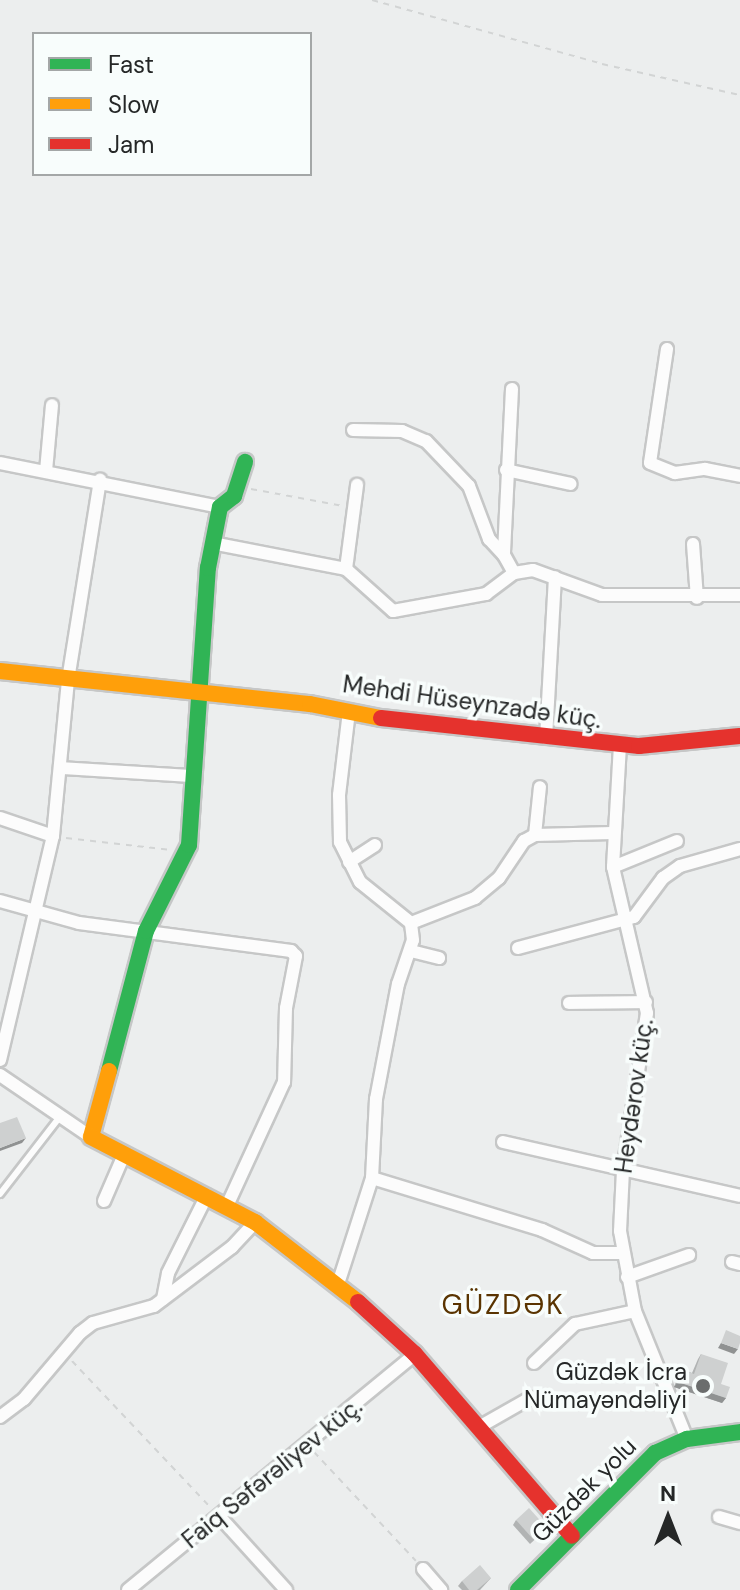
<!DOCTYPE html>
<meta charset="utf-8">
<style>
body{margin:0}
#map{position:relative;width:740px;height:1590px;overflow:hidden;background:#eceeee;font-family:"DM Sans",sans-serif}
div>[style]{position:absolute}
.path>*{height:2px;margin-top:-1px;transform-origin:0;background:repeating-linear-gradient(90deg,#d2d4d4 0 6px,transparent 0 12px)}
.roads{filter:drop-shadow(2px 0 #c6c7c7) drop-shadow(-2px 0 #c6c7c7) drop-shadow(0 2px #c6c7c7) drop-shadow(0 -2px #c6c7c7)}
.lane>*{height:6px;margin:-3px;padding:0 3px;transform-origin:3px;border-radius:3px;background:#fcfcfc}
.street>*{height:12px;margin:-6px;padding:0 6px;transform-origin:6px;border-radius:6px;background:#fcfcfc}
.fast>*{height:16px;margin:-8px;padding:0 8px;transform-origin:8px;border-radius:8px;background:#30b455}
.slow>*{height:16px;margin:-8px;padding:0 8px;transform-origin:8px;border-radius:8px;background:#ff9f0a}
.jam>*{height:16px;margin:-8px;padding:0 8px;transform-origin:8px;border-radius:8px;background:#e5322d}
.wall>*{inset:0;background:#b1b3b3}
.shaded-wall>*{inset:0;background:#909292}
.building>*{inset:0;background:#ced0d0}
.dots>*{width:22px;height:22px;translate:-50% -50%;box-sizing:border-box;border:4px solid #f8fdfc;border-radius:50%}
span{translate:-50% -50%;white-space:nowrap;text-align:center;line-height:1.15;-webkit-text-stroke:7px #f8fdfc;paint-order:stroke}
.street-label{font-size:24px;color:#252727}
.poi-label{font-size:24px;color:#252727}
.right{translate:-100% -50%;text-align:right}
.quarter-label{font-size:28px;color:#5a3401;letter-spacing:2px}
.legend{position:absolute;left:32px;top:32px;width:280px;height:144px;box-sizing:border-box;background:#f8fdfc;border:2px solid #a4a7a7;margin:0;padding:10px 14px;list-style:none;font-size:24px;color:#252727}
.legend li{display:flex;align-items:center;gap:16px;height:40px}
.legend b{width:40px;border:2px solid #a4a7a7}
.north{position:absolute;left:628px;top:1478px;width:80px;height:80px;-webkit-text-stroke:6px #f8fdfc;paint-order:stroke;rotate:0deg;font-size:22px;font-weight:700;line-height:32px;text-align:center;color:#252727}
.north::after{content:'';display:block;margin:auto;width:28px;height:36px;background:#252727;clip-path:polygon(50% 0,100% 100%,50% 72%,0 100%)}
</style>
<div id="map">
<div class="path">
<div style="left:372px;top:0;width:239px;rotate:15.5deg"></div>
<div style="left:602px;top:64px;width:141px;rotate:12.7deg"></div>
<div style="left:251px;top:489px;width:95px;rotate:10.4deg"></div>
<div style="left:66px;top:838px;width:106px;rotate:6.5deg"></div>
<div style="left:72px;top:1361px;width:202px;rotate:46.6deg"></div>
<div style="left:314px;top:1452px;width:149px;rotate:46.9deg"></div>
</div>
<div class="roads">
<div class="lane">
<div style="left:0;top:1194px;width:96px;rotate:-52.2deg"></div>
</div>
<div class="street">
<div style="left:667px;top:349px;width:115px;rotate:98.5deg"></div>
<div style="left:650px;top:463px;width:27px;rotate:22deg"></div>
<div style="left:675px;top:473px;width:30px;rotate:-8deg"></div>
<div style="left:705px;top:469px;width:36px;rotate:11deg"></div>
<div style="left:512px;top:389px;width:166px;rotate:92.8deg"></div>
<div style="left:504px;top:555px;width:21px;rotate:61deg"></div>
<div style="left:353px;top:430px;width:49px;rotate:1.2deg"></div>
<div style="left:402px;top:431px;width:26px;rotate:23deg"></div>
<div style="left:426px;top:441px;width:62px;rotate:46.3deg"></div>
<div style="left:469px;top:486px;width:57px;rotate:69.3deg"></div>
<div style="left:489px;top:539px;width:22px;rotate:47deg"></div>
<div style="left:0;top:463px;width:224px;rotate:11.3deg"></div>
<div style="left:506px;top:470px;width:66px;rotate:12.2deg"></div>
<div style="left:46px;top:471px;width:66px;rotate:-84.8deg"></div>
<div style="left:212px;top:543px;width:136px;rotate:11deg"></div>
<div style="left:346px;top:569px;width:63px;rotate:41.8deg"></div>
<div style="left:393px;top:611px;width:95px;rotate:-10.4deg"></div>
<div style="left:486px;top:594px;width:35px;rotate:-37deg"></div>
<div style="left:514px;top:573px;width:19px;rotate:-9deg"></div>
<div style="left:533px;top:570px;width:73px;rotate:19.9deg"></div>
<div style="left:602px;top:595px;width:138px"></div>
<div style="left:693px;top:544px;width:54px;rotate:85.8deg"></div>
<div style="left:346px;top:569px;width:85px;rotate:-82.5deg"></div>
<div style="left:546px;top:738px;width:161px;rotate:-86.8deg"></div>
<div style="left:620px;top:745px;width:122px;rotate:93.3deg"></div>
<div style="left:613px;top:867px;width:150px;rotate:76.9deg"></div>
<div style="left:647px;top:1013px;width:159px;rotate:98.7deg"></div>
<div style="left:623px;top:1170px;width:61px;rotate:92.8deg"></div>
<div style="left:620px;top:1231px;width:81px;rotate:79.4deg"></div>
<div style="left:635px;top:1311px;width:138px;rotate:67.9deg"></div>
<div style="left:61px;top:768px;width:132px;rotate:3.5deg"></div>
<div style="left:0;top:818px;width:56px;rotate:18.8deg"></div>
<div style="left:535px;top:835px;width:48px;rotate:-84.1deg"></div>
<div style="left:349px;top:862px;width:31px;rotate:-33deg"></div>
<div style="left:613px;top:867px;width:69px;rotate:-22.1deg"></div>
<div style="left:0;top:901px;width:82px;rotate:15.6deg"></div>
<div style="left:79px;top:923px;width:214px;rotate:7.5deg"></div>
<div style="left:291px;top:951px;width:7px;rotate:45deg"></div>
<div style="left:296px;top:956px;width:53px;rotate:100.9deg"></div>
<div style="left:286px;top:1008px;width:74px;rotate:91.5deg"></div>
<div style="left:284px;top:1082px;width:136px;rotate:114.7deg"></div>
<div style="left:411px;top:923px;width:69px;rotate:-21.3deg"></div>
<div style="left:475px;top:898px;width:31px;rotate:-40deg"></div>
<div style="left:499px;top:878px;width:45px;rotate:-56deg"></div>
<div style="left:524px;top:841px;width:13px;rotate:-29deg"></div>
<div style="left:535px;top:835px;width:77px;rotate:-1.5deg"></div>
<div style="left:518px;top:948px;width:120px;rotate:-15deg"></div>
<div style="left:634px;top:917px;width:49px;rotate:-53.4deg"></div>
<div style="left:663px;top:878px;width:21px;rotate:-35deg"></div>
<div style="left:680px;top:866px;width:62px;rotate:-15.8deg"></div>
<div style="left:411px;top:951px;width:29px;rotate:14deg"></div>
<div style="left:569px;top:1003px;width:77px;rotate:-0.7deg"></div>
<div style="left:0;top:1060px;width:230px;rotate:-76.7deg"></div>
<div style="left:53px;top:836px;width:157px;rotate:-84.5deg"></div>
<div style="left:68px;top:680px;width:203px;rotate:-80.9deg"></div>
<div style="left:0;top:1075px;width:110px;rotate:34.3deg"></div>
<div style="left:503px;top:1142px;width:243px;rotate:12.8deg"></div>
<div style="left:372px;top:1178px;width:178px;rotate:17deg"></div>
<div style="left:542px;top:1230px;width:56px;rotate:24.3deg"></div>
<div style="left:593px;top:1253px;width:30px"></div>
<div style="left:104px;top:1201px;width:48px;rotate:-66.6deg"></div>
<div style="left:732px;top:1262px;width:8px;rotate:14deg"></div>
<div style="left:627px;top:1277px;width:66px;rotate:-19.5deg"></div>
<div style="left:338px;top:1284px;width:111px;rotate:-72.2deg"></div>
<div style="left:372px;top:1178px;width:79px;rotate:-87.1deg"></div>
<div style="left:376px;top:1099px;width:117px;rotate:-79.2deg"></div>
<div style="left:398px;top:984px;width:46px;rotate:-71.2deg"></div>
<div style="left:413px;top:940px;width:17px;rotate:-97deg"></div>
<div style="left:411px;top:923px;width:65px;rotate:-141.2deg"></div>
<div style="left:360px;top:882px;width:45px;rotate:-116.6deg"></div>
<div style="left:340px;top:842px;width:47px;rotate:-91.2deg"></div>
<div style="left:339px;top:795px;width:85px;rotate:-83.2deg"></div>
<div style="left:163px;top:1299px;width:26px;rotate:-79deg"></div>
<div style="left:168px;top:1273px;width:87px;rotate:-63.4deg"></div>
<div style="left:534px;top:1363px;width:57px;rotate:-43.6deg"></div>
<div style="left:575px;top:1324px;width:61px;rotate:-12.2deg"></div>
<div style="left:0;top:1417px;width:30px;rotate:-37deg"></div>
<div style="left:24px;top:1399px;width:87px;rotate:-49.7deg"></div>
<div style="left:80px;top:1333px;width:16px;rotate:-38deg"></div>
<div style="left:93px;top:1323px;width:63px;rotate:-15.6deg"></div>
<div style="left:154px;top:1306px;width:98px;rotate:-37.1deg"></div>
<div style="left:232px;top:1247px;width:34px;rotate:-47deg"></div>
<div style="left:479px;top:1427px;width:59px;rotate:-29.6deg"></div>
<div style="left:219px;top:1516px;width:100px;rotate:47.8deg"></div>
<div style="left:719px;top:1517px;width:22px;rotate:16deg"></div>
<div style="left:423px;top:1569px;width:28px;rotate:49deg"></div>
<div style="left:128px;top:1590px;width:372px;rotate:-39.4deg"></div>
</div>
<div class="fast">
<div style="left:109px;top:1071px;width:145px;rotate:-75.2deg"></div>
<div style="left:146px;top:931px;width:96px;rotate:-63.4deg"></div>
<div style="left:189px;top:845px;width:278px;rotate:-86.1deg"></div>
<div style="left:208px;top:568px;width:62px;rotate:-78.9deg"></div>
<div style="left:220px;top:507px;width:18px;rotate:-38deg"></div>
<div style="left:234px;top:496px;width:36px;rotate:-72deg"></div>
<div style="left:518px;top:1590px;width:194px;rotate:-45deg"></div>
<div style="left:655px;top:1453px;width:35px;rotate:-24deg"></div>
<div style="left:687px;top:1439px;width:53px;rotate:-7.5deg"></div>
</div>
<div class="slow">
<div style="left:0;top:671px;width:312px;rotate:6.1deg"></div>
<div style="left:310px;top:704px;width:72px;rotate:11.2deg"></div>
<div style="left:109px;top:1071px;width:68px;rotate:105.3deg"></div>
<div style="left:91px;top:1137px;width:185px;rotate:27.4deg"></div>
<div style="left:255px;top:1222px;width:130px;rotate:37.8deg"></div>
</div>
<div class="jam">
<div style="left:381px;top:718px;width:260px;rotate:6.2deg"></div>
<div style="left:639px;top:746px;width:101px;rotate:-5.7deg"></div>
<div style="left:358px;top:1302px;width:77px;rotate:42.4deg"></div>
<div style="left:415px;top:1354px;width:240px;rotate:49.2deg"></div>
</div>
</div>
<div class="wall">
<div style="clip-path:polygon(701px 1354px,726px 1398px,722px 1403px,674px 1387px,679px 1374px,682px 1369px,692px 1373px,698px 1359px)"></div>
<div style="clip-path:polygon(516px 1520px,543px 1532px,530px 1544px,513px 1525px)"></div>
<div style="clip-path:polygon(491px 1578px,480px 1590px,462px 1590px,458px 1586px,462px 1581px)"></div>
</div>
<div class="shaded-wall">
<div style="clip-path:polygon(26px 1138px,22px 1143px,0 1151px,0 1148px)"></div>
<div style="clip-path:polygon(721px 1343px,738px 1349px,734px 1354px,718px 1348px)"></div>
<div style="clip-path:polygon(678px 1382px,726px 1398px,722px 1403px,674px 1387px)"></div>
</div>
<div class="building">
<div style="clip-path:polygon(17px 1117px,26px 1138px,0 1148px,0 1123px)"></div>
<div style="clip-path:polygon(726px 1330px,740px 1336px,740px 1343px,738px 1349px,721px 1343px)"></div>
<div style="clip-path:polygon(701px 1354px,728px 1363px,721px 1384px,730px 1387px,726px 1398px,678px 1382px,682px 1369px,694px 1374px)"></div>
<div style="clip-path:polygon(529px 1508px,546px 1527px,533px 1539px,516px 1520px)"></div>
<div style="clip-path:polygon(480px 1565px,491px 1578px,477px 1590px,469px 1590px,462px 1581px)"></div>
</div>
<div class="dots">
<div style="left:703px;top:1386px;background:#6b6d6d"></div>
</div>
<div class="street-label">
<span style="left:472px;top:702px;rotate:8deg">Mehdi Hüseynzadə küç.</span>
<span style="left:634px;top:1096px;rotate:-82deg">Heydərov küç.</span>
<span style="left:272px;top:1473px;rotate:-39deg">Faiq Səfərəliyev küç.</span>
<span style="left:584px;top:1490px;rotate:-45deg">Güzdək yolu</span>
</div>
<div class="poi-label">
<span class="right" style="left:687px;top:1386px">Güzdək İcra<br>Nümayəndəliyi</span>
</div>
<div class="quarter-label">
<span style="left:503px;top:1305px">GÜZDƏK</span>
</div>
<ul class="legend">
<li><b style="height:10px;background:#30b455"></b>Fast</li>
<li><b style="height:10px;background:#ff9f0a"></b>Slow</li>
<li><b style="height:10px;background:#e5322d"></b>Jam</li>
</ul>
<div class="north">N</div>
</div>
